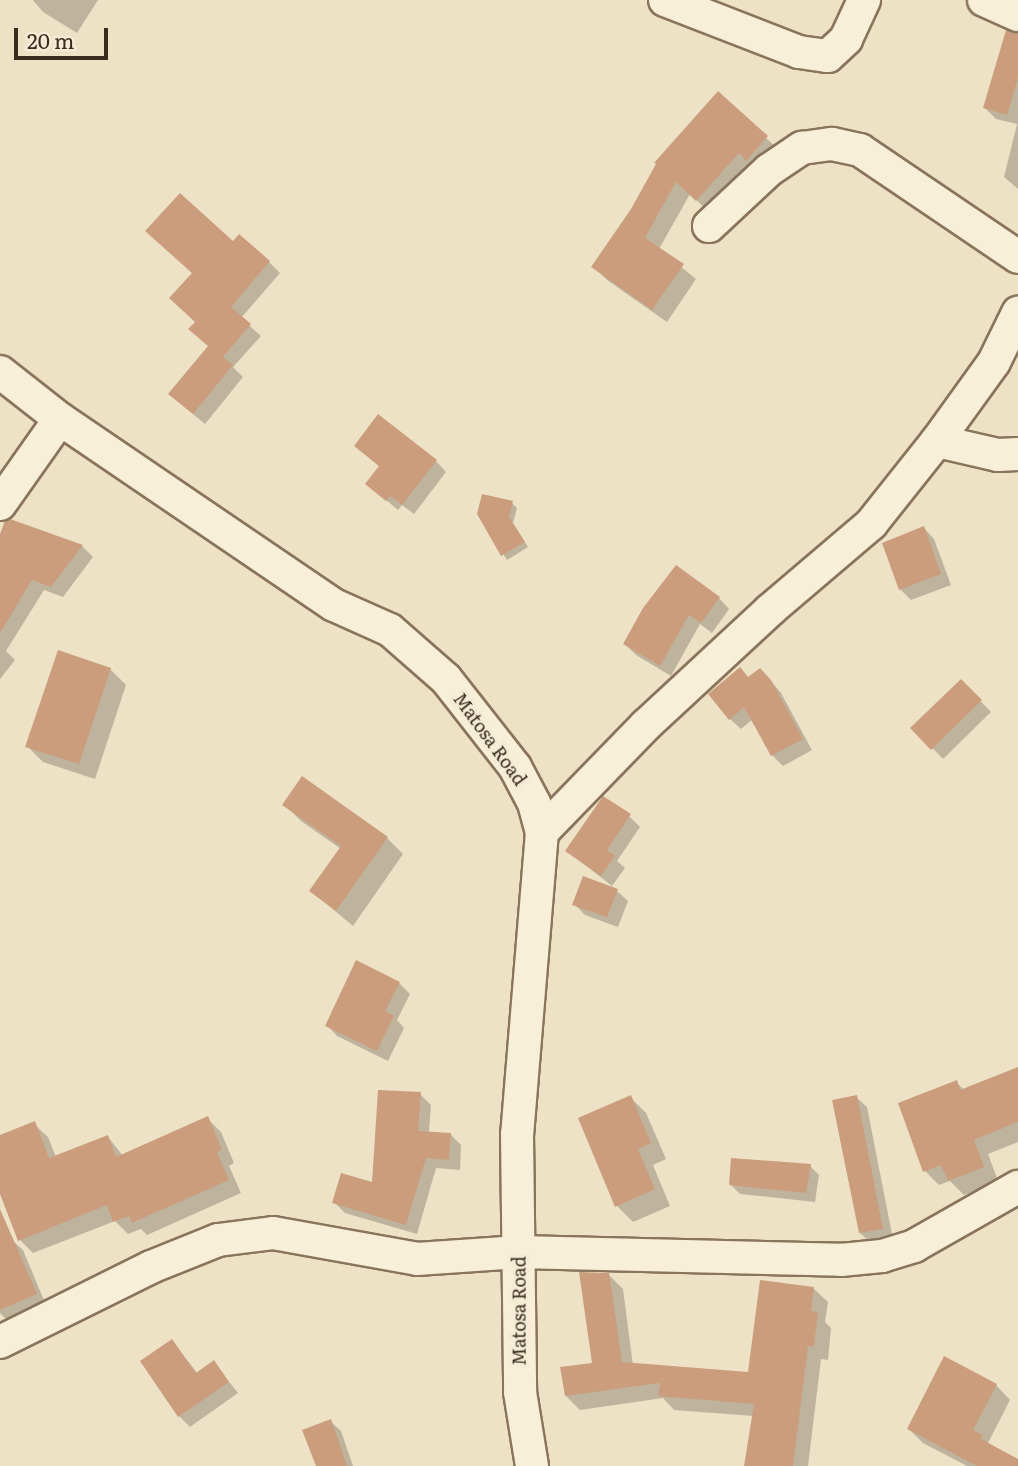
<!DOCTYPE html>
<style>
body{margin:0}
#map{position:relative;width:1018px;height:1466px;overflow:hidden;background:#eee2c6;font-family:Literata,serif}
div>[style]{position:absolute}
.shadow>*{inset:0;background:#0003}
.building>*{inset:0;background:#cb9d7d}
.roads{filter:drop-shadow(2px 0 #89745c) drop-shadow(-2px 0 #89745c) drop-shadow(0 2px #89745c) drop-shadow(0 -2px #89745c)}
.minor>*{height:32px;margin:-16px;padding:0 16px;transform-origin:16px;border-radius:16px;background:#f8efd9}
span{translate:-50% -50%;white-space:nowrap;text-align:center;line-height:1.15;-webkit-text-stroke:7px #f5ecd5;paint-order:stroke}
.street-label{font-size:18px;color:#392c1f}
.scale{position:absolute;left:14px;top:28px;width:94px;height:32px;box-sizing:border-box;border:4px solid #392c1f;border-top:0;padding-left:9px;font-size:21px;line-height:24px;white-space:nowrap;color:#392c1f;-webkit-text-stroke:5px #f5ecd5;paint-order:stroke}
</style>
<div id="map">
<div class="shadow">
<div style="clip-path:polygon(33px 0,98px 0,77px 33px,43px 12px)"></div>
<div style="clip-path:polygon(1018px 40px,1018px 189px,1004px 177px,1017px 124px,996px 119px,985px 108px)"></div>
<div style="clip-path:polygon(766px 138px,780px 151px,710px 213px,690px 194px,659px 249px,696px 279px,667px 322px,607px 280px,593px 266px,632px 210px,658px 164px)"></div>
<div style="clip-path:polygon(233px 244px,269px 262px,280px 273px,241px 318px,261px 336px,233px 367px,243px 377px,205px 424px,182px 405px,209px 347px,197px 322px)"></div>
<div style="clip-path:polygon(356px 446px,436px 461px,446px 472px,414px 514px,402px 505px,398px 510px,367px 484px,380px 467px)"></div>
<div style="clip-path:polygon(512px 503px,517px 508px,513px 523px,528px 547px,507px 560px,479px 514px)"></div>
<div style="clip-path:polygon(10px 521px,82px 546px,93px 557px,63px 597px,44px 590px,6px 651px,15px 660px,0 679px,0 540px)"></div>
<div style="clip-path:polygon(924px 528px,934px 539px,951px 585px,911px 600px,900px 589px)"></div>
<div style="clip-path:polygon(719px 598px,729px 609px,712px 633px,700px 624px,671px 676px,636px 655px,625px 644px)"></div>
<div style="clip-path:polygon(110px 669px,126px 685px,95px 779px,43px 762px,27px 746px)"></div>
<div style="clip-path:polygon(749px 678px,771px 681px,781px 693px,812px 750px,783px 766px,772px 755px,753px 719px,741px 729px,730px 719px)"></div>
<div style="clip-path:polygon(961px 681px,991px 712px,943px 759px,913px 728px)"></div>
<div style="clip-path:polygon(285px 805px,387px 838px,403px 854px,353px 926px,311px 891px,341px 849px,301px 821px)"></div>
<div style="clip-path:polygon(629px 816px,640px 827px,617px 861px,625px 868px,612px 886px,567px 851px)"></div>
<div style="clip-path:polygon(617px 891px,628px 901px,618px 927px,585px 915px,574px 904px)"></div>
<div style="clip-path:polygon(399px 983px,410px 994px,397px 1020px,404px 1028px,388px 1061px,337px 1036px,327px 1025px)"></div>
<div style="clip-path:polygon(1018px 1069px,1018px 1142px,988px 1154px,998px 1181px,964px 1195px,950px 1181px,939px 1185px,925px 1171px,956px 1082px,964px 1090px)"></div>
<div style="clip-path:polygon(420px 1094px,431px 1105px,429px 1133px,451px 1135px,461px 1145px,460px 1170px,436px 1168px,417px 1234px,345px 1213px,334px 1202px,373px 1185px)"></div>
<div style="clip-path:polygon(630px 1097px,646px 1113px,666px 1159px,653px 1165px,670px 1206px,633px 1222px,617px 1206px)"></div>
<div style="clip-path:polygon(856px 1097px,867px 1107px,893px 1239px,871px 1243px,860px 1233px)"></div>
<div style="clip-path:polygon(207px 1118px,221px 1132px,234px 1163px,229px 1166px,241px 1193px,147px 1235px,141px 1229px,128px 1234px,115px 1221px,33px 1253px,20px 1240px,0 1189px,0 1137px,34px 1124px,48px 1137px,56px 1157px,108px 1137px,123px 1156px)"></div>
<div style="clip-path:polygon(810px 1166px,819px 1175px,815px 1202px,740px 1194px,731px 1185px)"></div>
<div style="clip-path:polygon(12px 1240px,23px 1250px,46px 1305px,9px 1322px,0 1313px,0 1245px)"></div>
<div style="clip-path:polygon(608px 1274px,623px 1289px,633px 1365px,749px 1374px,813px 1288px,828px 1302px,825px 1322px,831px 1328px,828px 1360px,821px 1359px,808px 1466px,746px 1466px,754px 1416px,674px 1410px,663px 1398px,580px 1410px,566px 1396px,594px 1364px)"></div>
<div style="clip-path:polygon(172px 1341px,198px 1374px,214px 1363px,238px 1393px,190px 1427px,179px 1416px)"></div>
<div style="clip-path:polygon(996px 1385px,1010px 1400px,988px 1443px,1018px 1461px,1018px 1466px,967px 1466px,923px 1443px,909px 1429px)"></div>
<div style="clip-path:polygon(330px 1421px,341px 1431px,353px 1466px,317px 1466px)"></div>
</div>
<div class="building">
<div style="clip-path:polygon(1006px 30px,1018px 33px,1018px 78px,1007px 115px,983px 108px)"></div>
<div style="clip-path:polygon(718px 91px,768px 136px,746px 161px,739px 153px,696px 201px,676px 182px,645px 238px,684px 264px,652px 310px,591px 267px,631px 209px,656px 164px,654px 163px)"></div>
<div style="clip-path:polygon(180px 193px,233px 241px,239px 234px,270px 261px,231px 307px,251px 324px,223px 357px,233px 365px,193px 414px,168px 394px,208px 346px,188px 329px,195px 322px,169px 298px,192px 273px,145px 231px)"></div>
<div style="clip-path:polygon(378px 414px,437px 460px,402px 505px,390px 496px,386px 501px,365px 484px,379px 466px,354px 446px)"></div>
<div style="clip-path:polygon(482px 494px,513px 501px,509px 517px,525px 542px,501px 556px,477px 514px)"></div>
<div style="clip-path:polygon(10px 519px,83px 545px,51px 587px,32px 580px,0 633px,0 534px,5px 521px)"></div>
<div style="clip-path:polygon(924px 526px,941px 574px,899px 590px,882px 543px)"></div>
<div style="clip-path:polygon(676px 565px,720px 597px,701px 623px,689px 615px,660px 666px,623px 644px,643px 608px)"></div>
<div style="clip-path:polygon(58px 650px,111px 668px,79px 764px,25px 747px)"></div>
<div style="clip-path:polygon(740px 667px,748px 677px,760px 668px,771px 680px,803px 739px,771px 756px,744px 707px,729px 720px,708px 694px)"></div>
<div style="clip-path:polygon(961px 679px,982px 700px,931px 750px,910px 728px)"></div>
<div style="clip-path:polygon(302px 776px,388px 837px,336px 911px,309px 891px,341px 846px,282px 805px)"></div>
<div style="clip-path:polygon(603px 796px,631px 814px,607px 850px,615px 856px,601px 876px,565px 851px)"></div>
<div style="clip-path:polygon(583px 876px,618px 889px,607px 917px,572px 905px)"></div>
<div style="clip-path:polygon(356px 960px,400px 982px,385px 1011px,394px 1016px,377px 1051px,325px 1026px)"></div>
<div style="clip-path:polygon(1018px 1067px,1018px 1122px,974px 1140px,984px 1167px,948px 1181px,941px 1165px,923px 1172px,898px 1103px,957px 1080px,960px 1090px)"></div>
<div style="clip-path:polygon(378px 1090px,421px 1092px,418px 1131px,451px 1133px,449px 1160px,426px 1158px,406px 1225px,332px 1203px,341px 1173px,372px 1182px)"></div>
<div style="clip-path:polygon(631px 1095px,651px 1143px,638px 1149px,655px 1189px,615px 1207px,578px 1118px)"></div>
<div style="clip-path:polygon(857px 1095px,883px 1229px,859px 1233px,832px 1100px)"></div>
<div style="clip-path:polygon(208px 1116px,222px 1150px,217px 1152px,229px 1180px,132px 1223px,129px 1216px,113px 1222px,107px 1205px,18px 1241px,0 1194px,0 1135px,35px 1121px,49px 1158px,108px 1135px,116px 1157px)"></div>
<div style="clip-path:polygon(731px 1158px,811px 1164px,806px 1193px,729px 1185px)"></div>
<div style="clip-path:polygon(0 1209px,37px 1294px,0 1310px)"></div>
<div style="clip-path:polygon(579px 1272px,609px 1273px,622px 1362px,748px 1372px,760px 1280px,814px 1287px,811px 1311px,818px 1312px,814px 1346px,808px 1346px,793px 1466px,744px 1466px,754px 1404px,658px 1396px,660px 1383px,565px 1396px,560px 1367px,592px 1363px)"></div>
<div style="clip-path:polygon(172px 1339px,196px 1373px,214px 1360px,229px 1382px,178px 1417px,140px 1361px)"></div>
<div style="clip-path:polygon(944px 1356px,997px 1384px,973px 1430px,983px 1435px,981px 1439px,1018px 1459px,1018px 1466px,977px 1466px,907px 1429px)"></div>
<div style="clip-path:polygon(331px 1419px,347px 1466px,316px 1466px,302px 1430px)"></div>
</div>
<div class="roads">
<div class="minor">
<div style="left:665px;top:0;width:144px;rotate:21.2deg"></div>
<div style="left:799px;top:52px;width:29px;rotate:8deg"></div>
<div style="left:828px;top:56px;width:25px;rotate:-43deg"></div>
<div style="left:846px;top:39px;width:43px;rotate:-65.2deg"></div>
<div style="left:984px;top:0;width:37px;rotate:24deg"></div>
<div style="left:709px;top:226px;width:82px;rotate:-43deg"></div>
<div style="left:769px;top:170px;width:40px;rotate:-34deg"></div>
<div style="left:802px;top:148px;width:30px;rotate:-8deg"></div>
<div style="left:832px;top:144px;width:29px;rotate:12deg"></div>
<div style="left:860px;top:150px;width:191px;rotate:34.1deg"></div>
<div style="left:0;top:372px;width:76px;rotate:38.1deg"></div>
<div style="left:60px;top:419px;width:331px;rotate:34.2deg"></div>
<div style="left:334px;top:605px;width:61px;rotate:24.1deg"></div>
<div style="left:390px;top:630px;width:74px;rotate:41.2deg"></div>
<div style="left:446px;top:679px;width:112px;rotate:51.9deg"></div>
<div style="left:515px;top:767px;width:41px;rotate:62.2deg"></div>
<div style="left:534px;top:803px;width:30px;rotate:75deg"></div>
<div style="left:542px;top:832px;width:303px;rotate:94.7deg"></div>
<div style="left:517px;top:1134px;width:258px;rotate:89.3deg"></div>
<div style="left:520px;top:1392px;width:75px;rotate:80.8deg"></div>
<div style="left:937px;top:441px;width:63px;rotate:12.9deg"></div>
<div style="left:998px;top:455px;width:20px;rotate:-3deg"></div>
<div style="left:0;top:504px;width:104px;rotate:-54.8deg"></div>
<div style="left:542px;top:832px;width:149px;rotate:-45.8deg"></div>
<div style="left:646px;top:725px;width:169px;rotate:-42.8deg"></div>
<div style="left:770px;top:610px;width:133px;rotate:-40.4deg"></div>
<div style="left:871px;top:524px;width:106px;rotate:-51.5deg"></div>
<div style="left:937px;top:441px;width:97px;rotate:-54.2deg"></div>
<div style="left:994px;top:362px;width:55px;rotate:-63.9deg"></div>
<div style="left:0;top:1342px;width:169px;rotate:-26.4deg"></div>
<div style="left:151px;top:1267px;width:72px;rotate:-21.9deg"></div>
<div style="left:218px;top:1240px;width:55px;rotate:-7.3deg"></div>
<div style="left:273px;top:1233px;width:146px;rotate:10.2deg"></div>
<div style="left:417px;top:1259px;width:102px;rotate:-3.9deg"></div>
<div style="left:519px;top:1252px;width:322px;rotate:1.4deg"></div>
<div style="left:841px;top:1260px;width:41px;rotate:-5.6deg"></div>
<div style="left:882px;top:1256px;width:34px;rotate:-17deg"></div>
<div style="left:914px;top:1246px;width:120px;rotate:-29.6deg"></div>
</div>
</div>
<div class="street-label">
<span style="left:490px;top:739px;rotate:54deg">Matosa Road</span>
<span style="left:519px;top:1311px;rotate:-90deg">Matosa Road</span>
</div>
<div class="scale">20 m</div>
</div>
